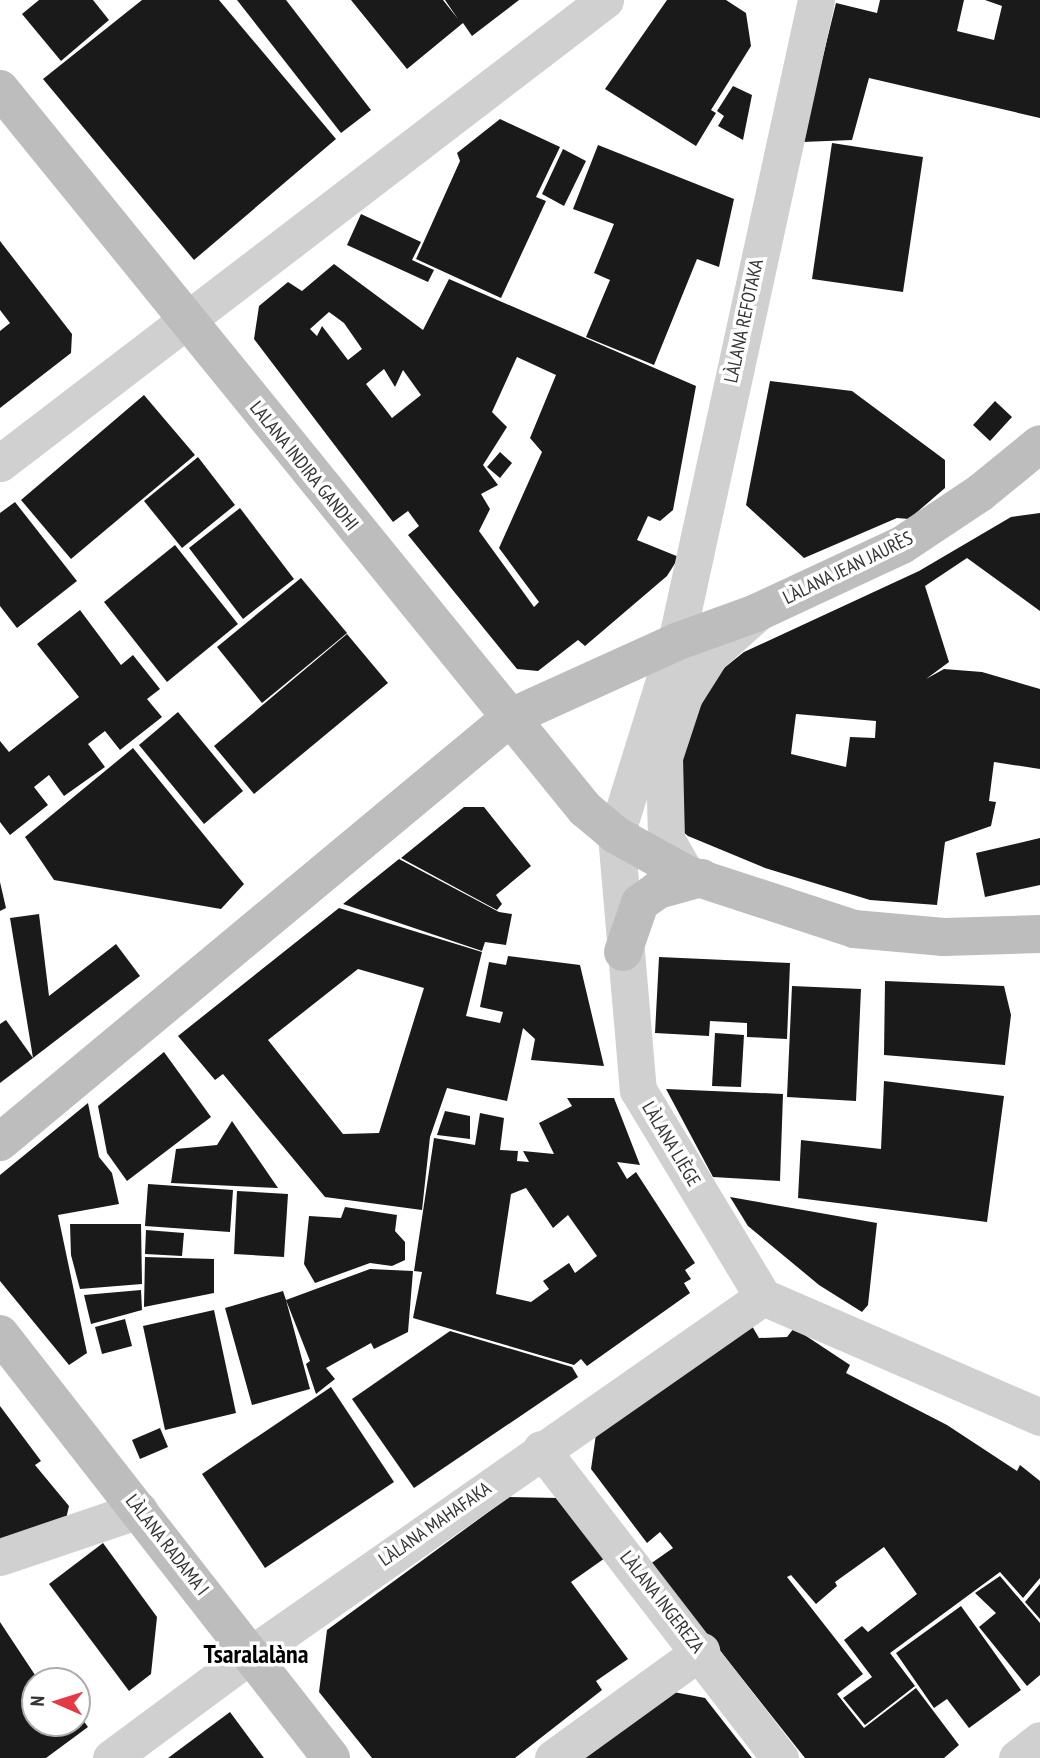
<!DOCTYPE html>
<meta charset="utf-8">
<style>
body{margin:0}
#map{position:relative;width:1040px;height:1758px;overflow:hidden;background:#fff;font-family:"PT Sans Narrow",sans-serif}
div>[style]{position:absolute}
.building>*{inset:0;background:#1a1a1a}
.street>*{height:37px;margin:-18.5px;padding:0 18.5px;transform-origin:18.5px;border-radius:18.5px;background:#d0d0d0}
.secondary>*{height:38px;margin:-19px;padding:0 19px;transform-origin:19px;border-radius:19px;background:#bdbdbd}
span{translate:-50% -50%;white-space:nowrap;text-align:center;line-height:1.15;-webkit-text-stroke:7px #fff;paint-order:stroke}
.street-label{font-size:19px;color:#333}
.district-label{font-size:26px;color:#000;font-weight:700}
.north{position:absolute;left:21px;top:1667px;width:70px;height:70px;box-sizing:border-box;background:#fff;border:2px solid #adadad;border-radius:50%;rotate:273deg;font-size:19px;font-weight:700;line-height:28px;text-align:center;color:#333}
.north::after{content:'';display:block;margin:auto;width:24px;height:32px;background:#e63946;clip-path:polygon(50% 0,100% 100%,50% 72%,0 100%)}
</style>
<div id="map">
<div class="building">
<div style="clip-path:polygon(39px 0,93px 0,109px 20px,61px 61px,22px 14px)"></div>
<div style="clip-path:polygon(142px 0,219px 0,336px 139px,194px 260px,43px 79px)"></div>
<div style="clip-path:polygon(237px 0,286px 0,371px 110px,341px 133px)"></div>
<div style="clip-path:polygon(351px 0,443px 0,458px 19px,445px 0,519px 0,472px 36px,463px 23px,407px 69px)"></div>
<div style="clip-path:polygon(667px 0,726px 0,746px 13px,751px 46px,711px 110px,716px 113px,696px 146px,605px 89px)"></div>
<div style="clip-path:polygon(880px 0,964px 0,957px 31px,994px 40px,1002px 6px,985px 0,1040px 0,1040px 118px,869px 78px,852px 140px,802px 142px,836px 3px,877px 13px)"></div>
<div style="clip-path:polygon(733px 86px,752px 95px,743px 140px,718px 126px,724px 116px,717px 111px)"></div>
<div style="clip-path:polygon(500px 119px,560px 147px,536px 197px,546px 201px,501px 298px,416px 259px,460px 161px,457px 153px)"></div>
<div style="clip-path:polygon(832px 143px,923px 157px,903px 292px,812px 279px)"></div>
<div style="clip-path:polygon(598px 145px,734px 199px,719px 267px,697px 259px,654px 365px,586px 337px,610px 280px,594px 273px,614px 224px,573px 209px)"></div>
<div style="clip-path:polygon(563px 149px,586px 161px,564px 206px,542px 194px)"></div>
<div style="clip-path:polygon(361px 214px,421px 242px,412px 260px,434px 270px,428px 282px,347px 245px)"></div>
<div style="clip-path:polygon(0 241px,72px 334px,71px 353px,0 408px,0 331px,10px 323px,0 310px)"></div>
<div style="clip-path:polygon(evenodd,334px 264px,423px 330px,449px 279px,696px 386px,673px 510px,660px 521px,648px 516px,637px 540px,679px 557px,667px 576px,585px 646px,578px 640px,538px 671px,517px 669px,408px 535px,419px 526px,408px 511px,393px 522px,254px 339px,259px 306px,288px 282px,302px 291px,334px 264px,329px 312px,344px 323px,362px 349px,348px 360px,322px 326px,317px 336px,310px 329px,329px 312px,334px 264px,517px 357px,556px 375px,530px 438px,542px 452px,499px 548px,539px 602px,534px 607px,479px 531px,490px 509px,481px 494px,498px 485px,483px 465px,507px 427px,492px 412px,517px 357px,334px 264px,384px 369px,395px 387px,403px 370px,421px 395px,392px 418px,366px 384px,384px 369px)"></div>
<div style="clip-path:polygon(770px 381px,852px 391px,945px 460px,945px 488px,909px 519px,897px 518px,804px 558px,746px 505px)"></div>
<div style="clip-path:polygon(144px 395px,195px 455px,71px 559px,21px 500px)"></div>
<div style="clip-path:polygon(995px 401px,1012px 417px,990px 441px,973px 425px)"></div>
<div style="clip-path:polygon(500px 452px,512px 463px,500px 478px,487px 467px)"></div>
<div style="clip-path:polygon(198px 457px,235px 505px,182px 548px,144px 501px)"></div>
<div style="clip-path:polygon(15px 502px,77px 581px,17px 628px,0 606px,0 513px)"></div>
<div style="clip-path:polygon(240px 508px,294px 579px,243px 619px,189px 548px)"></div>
<div style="clip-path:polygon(evenodd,1040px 513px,1040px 611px,967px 558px,925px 586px,949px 662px,926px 679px,944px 669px,982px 672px,1040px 689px,1040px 769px,994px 762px,989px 801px,996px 802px,991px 826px,945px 842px,937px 905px,870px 900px,765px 868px,688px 836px,677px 827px,678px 763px,694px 713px,719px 672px,744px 652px,919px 571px,1011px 517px,1040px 513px,796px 714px,876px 721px,875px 738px,850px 737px,846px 767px,791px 754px,796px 714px)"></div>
<div style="clip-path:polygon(175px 545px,238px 624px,167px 682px,104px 602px)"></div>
<div style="clip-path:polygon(301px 578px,347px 633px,262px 703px,217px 647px)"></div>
<div style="clip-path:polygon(80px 610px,121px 665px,133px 655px,160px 689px,147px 699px,162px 717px,120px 750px,105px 731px,88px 744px,105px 767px,64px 796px,49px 775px,34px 787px,48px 805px,10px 835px,0 822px,0 741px,9px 752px,79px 697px,37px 644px)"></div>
<div style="clip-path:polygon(347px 634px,388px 683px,254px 794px,214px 746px)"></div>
<div style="clip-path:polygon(178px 712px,243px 791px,204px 824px,139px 745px)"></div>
<div style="clip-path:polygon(133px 748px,244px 884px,221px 909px,54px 880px,25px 837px)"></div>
<div style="clip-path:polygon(464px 807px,484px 807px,531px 866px,496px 895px,502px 904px,497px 910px,401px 858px)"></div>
<div style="clip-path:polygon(1040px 838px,1040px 885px,985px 897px,976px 853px)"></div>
<div style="clip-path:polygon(399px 859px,499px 912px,512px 914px,506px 945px,485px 942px,482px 951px,343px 904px)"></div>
<div style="clip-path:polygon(0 882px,6px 908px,0 911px)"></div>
<div style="clip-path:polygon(evenodd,339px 908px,482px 952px,466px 1016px,500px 1023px,503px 1012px,480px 1007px,489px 962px,506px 965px,508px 956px,580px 965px,604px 1066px,531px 1060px,535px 1039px,523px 1028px,507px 1101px,447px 1088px,430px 1137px,422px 1210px,325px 1197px,223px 1074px,215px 1080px,178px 1036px,339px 908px,358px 969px,424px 988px,379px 1133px,343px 1134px,268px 1040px,358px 969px)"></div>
<div style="clip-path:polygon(39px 914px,49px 996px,116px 944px,140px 976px,33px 1058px,10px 918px)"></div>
<div style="clip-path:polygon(659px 957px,790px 963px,787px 1039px,747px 1037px,747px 1023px,710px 1021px,709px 1036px,655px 1033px)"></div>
<div style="clip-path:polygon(885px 981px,1004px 986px,1011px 1015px,1005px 1065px,884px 1055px)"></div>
<div style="clip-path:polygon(792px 986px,861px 989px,856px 1101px,787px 1097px)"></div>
<div style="clip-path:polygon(6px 1020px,33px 1058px,0 1083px,0 1024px)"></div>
<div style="clip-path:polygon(715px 1033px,744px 1035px,741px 1087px,712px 1086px)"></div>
<div style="clip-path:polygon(164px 1052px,211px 1117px,127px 1181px,107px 1153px,98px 1106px)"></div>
<div style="clip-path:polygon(884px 1081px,1004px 1096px,987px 1222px,798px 1198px,801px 1140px,881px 1149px)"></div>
<div style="clip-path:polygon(666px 1089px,783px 1094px,780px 1181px,713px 1177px)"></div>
<div style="clip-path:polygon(evenodd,567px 1098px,614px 1098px,640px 1165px,617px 1162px,627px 1179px,636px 1172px,695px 1263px,685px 1270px,691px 1279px,684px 1283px,690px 1293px,587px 1366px,581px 1359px,574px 1365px,413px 1318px,422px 1272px,414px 1271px,434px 1138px,475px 1145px,480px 1113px,504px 1118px,500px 1150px,518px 1151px,517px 1161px,529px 1162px,523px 1151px,554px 1154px,539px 1123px,572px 1106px,567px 1098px,526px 1188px,553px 1228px,568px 1215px,597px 1256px,575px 1273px,569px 1263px,543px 1281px,549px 1289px,531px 1302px,496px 1294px,511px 1194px,526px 1188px)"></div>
<div style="clip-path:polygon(88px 1103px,99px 1157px,112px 1173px,119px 1204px,58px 1215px,87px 1353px,69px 1365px,0 1281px,0 1175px)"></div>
<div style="clip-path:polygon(445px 1111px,470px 1116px,470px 1139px,437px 1135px)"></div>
<div style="clip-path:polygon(232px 1121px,278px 1188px,171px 1183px,176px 1149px,217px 1145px)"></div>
<div style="clip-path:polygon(148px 1184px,233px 1190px,230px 1232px,145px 1226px)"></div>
<div style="clip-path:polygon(237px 1191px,288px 1194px,284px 1257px,234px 1254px)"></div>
<div style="clip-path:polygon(730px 1197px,877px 1223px,868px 1305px,862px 1312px,819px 1285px,748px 1226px)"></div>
<div style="clip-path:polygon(345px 1207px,397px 1215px,395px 1231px,405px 1242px,405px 1260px,392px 1266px,370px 1263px,315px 1283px,304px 1264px,309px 1216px,341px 1218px)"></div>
<div style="clip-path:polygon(70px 1224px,141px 1224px,142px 1284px,80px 1289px,71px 1255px)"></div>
<div style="clip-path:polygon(146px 1230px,184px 1233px,182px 1256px,145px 1254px)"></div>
<div style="clip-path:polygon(145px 1257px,214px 1259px,214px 1293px,144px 1307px)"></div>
<div style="clip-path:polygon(370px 1269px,413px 1271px,408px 1332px,374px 1349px,371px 1343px,326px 1368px,335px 1379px,316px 1394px,306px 1364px,310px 1361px,286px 1300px,310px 1389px,252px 1405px,225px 1308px,283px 1291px,286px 1300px)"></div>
<div style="clip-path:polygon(141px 1290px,142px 1310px,91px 1324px,84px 1295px)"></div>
<div style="clip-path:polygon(214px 1310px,236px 1413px,165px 1430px,143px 1326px)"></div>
<div style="clip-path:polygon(125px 1319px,132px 1346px,102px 1354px,95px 1327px)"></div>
<div style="clip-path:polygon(752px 1326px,759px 1338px,787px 1337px,794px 1328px,850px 1365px,846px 1373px,947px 1425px,1017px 1471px,1020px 1465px,1040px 1481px,1040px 1578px,1023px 1598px,1000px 1572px,890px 1653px,915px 1686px,865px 1725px,843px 1698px,872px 1677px,844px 1640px,862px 1626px,868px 1632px,917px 1594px,884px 1547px,835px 1582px,837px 1586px,816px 1604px,791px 1575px,787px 1577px,863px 1674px,837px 1694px,864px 1728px,916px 1688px,959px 1745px,944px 1758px,805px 1758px,710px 1638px,643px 1569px,673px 1548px,660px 1532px,647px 1543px,591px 1469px,596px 1434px)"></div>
<div style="clip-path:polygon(450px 1331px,572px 1367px,578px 1377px,414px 1488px,352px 1399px)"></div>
<div style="clip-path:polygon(331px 1387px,394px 1482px,265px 1568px,202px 1474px)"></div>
<div style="clip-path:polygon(0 1406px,41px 1461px,35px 1465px,69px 1506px,66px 1519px,0 1539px)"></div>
<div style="clip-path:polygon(160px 1428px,168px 1447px,140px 1459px,132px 1440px)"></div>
<div style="clip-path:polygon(509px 1497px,558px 1498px,605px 1558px,571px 1582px,628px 1659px,596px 1681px,602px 1690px,515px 1758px,372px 1758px,319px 1692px,327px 1630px)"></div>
<div style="clip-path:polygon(103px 1543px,157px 1617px,151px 1674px,129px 1691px,49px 1584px)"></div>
<div style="clip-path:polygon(1000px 1576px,1040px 1623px,1040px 1675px,1027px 1686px,979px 1627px,996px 1613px,975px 1593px)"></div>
<div style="clip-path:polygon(1040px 1584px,1040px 1619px,1025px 1602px)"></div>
<div style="clip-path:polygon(961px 1606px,1021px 1690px,969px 1728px,947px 1699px,934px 1708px,896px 1653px)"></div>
<div style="clip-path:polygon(0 1622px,39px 1681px,35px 1681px,35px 1723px,77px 1723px,77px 1712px,88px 1727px,46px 1758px,0 1758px)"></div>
<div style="clip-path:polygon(663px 1690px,705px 1698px,752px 1758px,576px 1758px)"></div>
<div style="clip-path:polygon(230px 1712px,264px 1758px,168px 1758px)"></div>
</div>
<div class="street">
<div style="left:816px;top:0;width:657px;rotate:102.3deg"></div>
<div style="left:676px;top:642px;width:202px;rotate:107.3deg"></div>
<div style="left:616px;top:835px;width:256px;rotate:85.1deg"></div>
<div style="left:638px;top:1090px;width:242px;rotate:58.9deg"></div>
<div style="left:763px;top:1297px;width:302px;rotate:23.4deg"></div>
<div style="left:0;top:463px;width:762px;rotate:-37.43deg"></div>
<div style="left:686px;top:874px;width:40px;rotate:-119.7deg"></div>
<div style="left:666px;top:839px;width:82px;rotate:-91.4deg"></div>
<div style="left:664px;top:757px;width:64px;rotate:-71.8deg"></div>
<div style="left:684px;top:696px;width:49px;rotate:-57.6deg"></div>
<div style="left:710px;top:655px;width:62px;rotate:-41.7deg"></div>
<div style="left:541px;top:1449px;width:391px;rotate:52.3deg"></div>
<div style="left:0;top:1557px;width:147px;rotate:-18.7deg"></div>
<div style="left:111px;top:1758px;width:177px;rotate:-36.5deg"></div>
<div style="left:253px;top:1653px;width:622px;rotate:-34.92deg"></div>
<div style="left:553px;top:1758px;width:183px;rotate:-35.9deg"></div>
<div style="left:1017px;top:1758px;width:29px;rotate:-38deg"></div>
</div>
<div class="secondary">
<div style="left:0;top:89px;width:928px;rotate:50.91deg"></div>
<div style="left:585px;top:809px;width:40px;rotate:40deg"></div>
<div style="left:616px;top:835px;width:80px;rotate:29.1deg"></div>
<div style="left:686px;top:874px;width:177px;rotate:18.1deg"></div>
<div style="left:854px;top:929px;width:90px;rotate:5.1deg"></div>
<div style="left:944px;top:937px;width:96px;rotate:-1.8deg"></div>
<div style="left:623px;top:952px;width:52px;rotate:-70.9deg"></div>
<div style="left:640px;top:903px;width:22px;rotate:-36deg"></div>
<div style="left:658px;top:890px;width:45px;rotate:-15.6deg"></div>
<div style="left:0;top:1142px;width:665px;rotate:-39.75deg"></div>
<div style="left:511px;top:717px;width:181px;rotate:-24.4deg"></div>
<div style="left:676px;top:642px;width:85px;rotate:-19.9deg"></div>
<div style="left:756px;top:613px;width:161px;rotate:-25deg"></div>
<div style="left:902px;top:545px;width:94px;rotate:-33.7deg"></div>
<div style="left:980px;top:493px;width:77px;rotate:-39.2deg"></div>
<div style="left:0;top:1334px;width:538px;rotate:52.02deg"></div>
</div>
<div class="street-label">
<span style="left:744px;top:321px;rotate:-78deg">LÀLANA REFOTAKA</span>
<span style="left:304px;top:466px;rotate:51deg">LALANA INDIRA GANDHI</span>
<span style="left:848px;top:568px;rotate:-26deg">LÀLANA JEAN JAURÈS</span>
<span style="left:671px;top:1144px;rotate:59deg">LÀLANA LIÈGE</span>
<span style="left:435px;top:1524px;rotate:-35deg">LÀLANA MAHAFAKA</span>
<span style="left:167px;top:1545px;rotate:52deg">LÀLANA RADAMA I</span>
<span style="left:662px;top:1602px;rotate:52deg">LÀLANA INGEREZA</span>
</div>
<div class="district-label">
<span style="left:256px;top:1654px">Tsaralalàna</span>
</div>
<div class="north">N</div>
</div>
